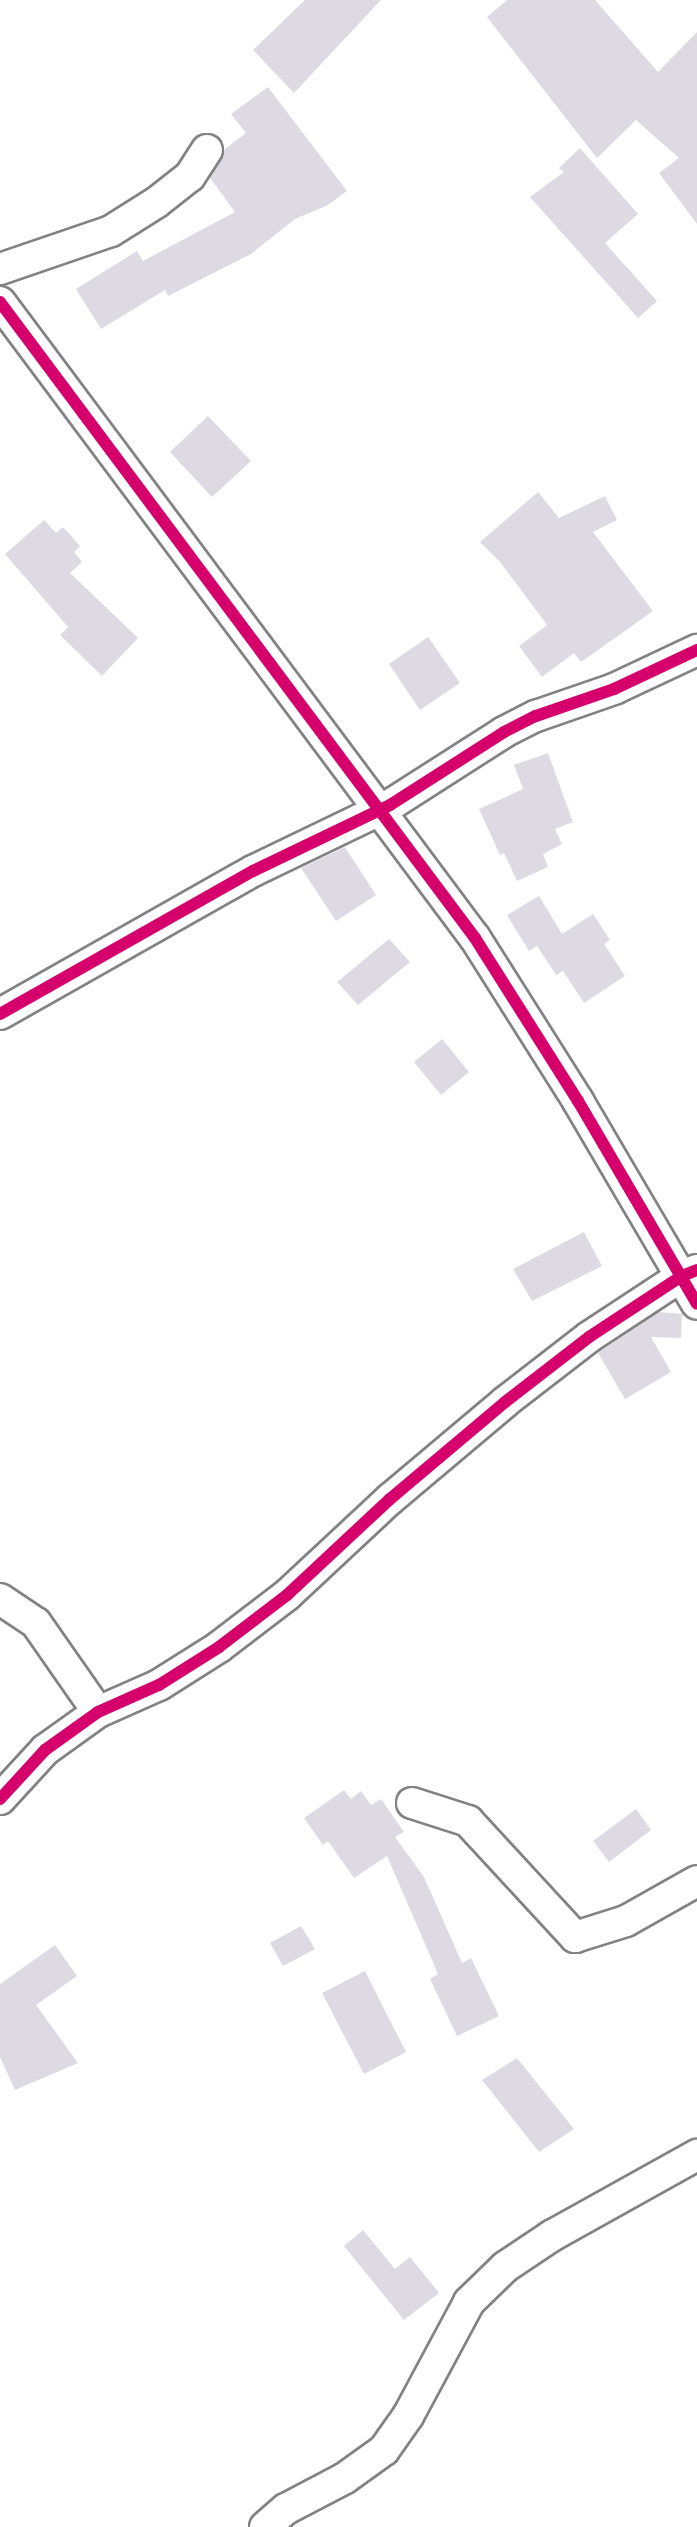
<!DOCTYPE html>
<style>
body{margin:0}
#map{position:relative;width:697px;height:2527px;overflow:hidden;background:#fff;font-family:"Gochi Hand",sans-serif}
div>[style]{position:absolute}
.building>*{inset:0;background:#dedae3}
.roads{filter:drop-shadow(2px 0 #828282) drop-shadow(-2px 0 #828282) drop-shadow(0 2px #828282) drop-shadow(0 -2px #828282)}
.minor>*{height:30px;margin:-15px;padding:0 15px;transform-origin:15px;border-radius:15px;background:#fff}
.cycleway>*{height:12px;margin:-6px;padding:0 6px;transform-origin:6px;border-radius:6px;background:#d6006c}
span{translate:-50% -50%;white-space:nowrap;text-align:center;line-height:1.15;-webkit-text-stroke:6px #fff;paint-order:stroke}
</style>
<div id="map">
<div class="building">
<div style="clip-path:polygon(305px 0,381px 0,294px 93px,253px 50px)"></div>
<div style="clip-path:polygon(507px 0,595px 0,658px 72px,697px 32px,697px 224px,659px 173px,679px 158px,636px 120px,597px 158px,487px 17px)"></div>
<div style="clip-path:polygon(268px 87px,347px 191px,328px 205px,295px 219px,251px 254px,168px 296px,165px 290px,101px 329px,76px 289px,137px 251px,143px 261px,235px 212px,210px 178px,225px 149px,246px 133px,231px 114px)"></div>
<div style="clip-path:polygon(580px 148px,638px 214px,605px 243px,657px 301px,638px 318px,530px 197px,564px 172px,559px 168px)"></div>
<div style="clip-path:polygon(208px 416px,251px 461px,212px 497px,170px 452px)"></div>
<div style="clip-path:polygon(538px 492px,559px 518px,605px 496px,617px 520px,593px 532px,653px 611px,581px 662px,574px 653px,542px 677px,519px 646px,547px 625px,501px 563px,480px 542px)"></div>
<div style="clip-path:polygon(44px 520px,56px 533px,63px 527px,80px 546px,74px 552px,82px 562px,70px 573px,138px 638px,102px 676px,60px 635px,68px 627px,5px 554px)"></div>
<div style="clip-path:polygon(428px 637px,460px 683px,420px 710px,389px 664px)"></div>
<div style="clip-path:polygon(548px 753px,573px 822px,555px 829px,562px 844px,543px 854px,548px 867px,517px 881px,504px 853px,500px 855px,479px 809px,523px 789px,514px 765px)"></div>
<div style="clip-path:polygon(345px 847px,376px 895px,336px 921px,301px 868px)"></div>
<div style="clip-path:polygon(539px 896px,562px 934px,593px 914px,610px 940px,604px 944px,625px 976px,584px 1003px,563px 971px,556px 975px,537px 946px,529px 951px,507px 915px)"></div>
<div style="clip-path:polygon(389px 939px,410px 962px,358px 1005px,337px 982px)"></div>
<div style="clip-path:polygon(442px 1039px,469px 1072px,441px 1095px,414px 1062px)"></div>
<div style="clip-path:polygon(584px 1232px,602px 1266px,532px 1301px,513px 1269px)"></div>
<div style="clip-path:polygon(659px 1312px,682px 1314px,681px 1338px,651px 1337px,671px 1372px,625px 1399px,598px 1353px)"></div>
<div style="clip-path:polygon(344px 1790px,351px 1799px,361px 1791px,371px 1805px,381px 1799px,404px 1832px,395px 1837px,424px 1877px,462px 1963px,471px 1958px,499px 2016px,457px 2036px,430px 1979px,438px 1974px,387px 1856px,354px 1878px,328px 1841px,323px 1845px,304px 1818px)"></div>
<div style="clip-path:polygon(636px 1809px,651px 1830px,609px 1862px,593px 1841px)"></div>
<div style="clip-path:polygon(301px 1926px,315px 1949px,283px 1966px,270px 1943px)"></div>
<div style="clip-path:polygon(55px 1945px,77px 1976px,36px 2005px,78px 2063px,15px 2090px,0 2057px,0 1984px)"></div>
<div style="clip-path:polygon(365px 1971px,406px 2052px,364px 2074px,322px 1993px)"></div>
<div style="clip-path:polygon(517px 2058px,574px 2129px,539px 2152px,482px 2080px)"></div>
<div style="clip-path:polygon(363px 2230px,395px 2269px,410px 2257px,439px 2293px,404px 2320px,344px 2246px)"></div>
</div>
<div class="roads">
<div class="minor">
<div style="left:0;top:269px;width:117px;rotate:-18.9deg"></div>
<div style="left:111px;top:231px;width:54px;rotate:-32.2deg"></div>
<div style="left:157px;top:202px;width:42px;rotate:-38.2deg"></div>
<div style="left:190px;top:176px;width:31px;rotate:-57deg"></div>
<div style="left:0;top:302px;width:794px;rotate:53.25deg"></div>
<div style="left:475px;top:938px;width:193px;rotate:57.7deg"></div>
<div style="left:578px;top:1101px;width:235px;rotate:59.6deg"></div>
<div style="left:0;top:1014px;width:291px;rotate:-29.5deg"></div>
<div style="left:253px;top:871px;width:152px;rotate:-25.7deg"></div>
<div style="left:390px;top:805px;width:135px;rotate:-32.6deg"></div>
<div style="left:504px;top:732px;width:36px;rotate:-27deg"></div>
<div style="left:536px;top:716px;width:83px;rotate:-19.1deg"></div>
<div style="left:614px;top:689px;width:92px;rotate:-25.2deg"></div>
<div style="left:0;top:1599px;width:43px;rotate:33.7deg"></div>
<div style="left:36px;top:1623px;width:108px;rotate:55.1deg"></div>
<div style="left:0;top:1799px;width:67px;rotate:-47.4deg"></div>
<div style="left:45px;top:1750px;width:65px;rotate:-35.6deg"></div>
<div style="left:98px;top:1712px;width:67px;rotate:-23.9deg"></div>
<div style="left:159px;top:1685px;width:71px;rotate:-32.3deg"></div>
<div style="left:219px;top:1647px;width:86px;rotate:-37.4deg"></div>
<div style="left:287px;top:1595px;width:141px;rotate:-43deg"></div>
<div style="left:390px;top:1499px;width:150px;rotate:-40.1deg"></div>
<div style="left:505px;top:1402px;width:106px;rotate:-37.7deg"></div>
<div style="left:589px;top:1337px;width:111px;rotate:-33.3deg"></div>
<div style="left:682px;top:1276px;width:16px;rotate:-22deg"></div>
<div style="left:412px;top:1803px;width:59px;rotate:17.8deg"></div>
<div style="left:468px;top:1821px;width:158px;rotate:47.3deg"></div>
<div style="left:575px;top:1937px;width:53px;rotate:-17.4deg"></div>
<div style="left:626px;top:1921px;width:81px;rotate:-29.4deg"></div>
<div style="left:265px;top:2527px;width:28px;rotate:-41deg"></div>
<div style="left:286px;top:2509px;width:67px;rotate:-27.7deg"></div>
<div style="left:345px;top:2478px;width:48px;rotate:-35.7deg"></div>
<div style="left:384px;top:2450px;width:42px;rotate:-54.8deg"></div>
<div style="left:408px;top:2416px;width:129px;rotate:-61.8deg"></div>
<div style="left:469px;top:2302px;width:50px;rotate:-44.2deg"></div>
<div style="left:505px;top:2267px;width:58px;rotate:-33.7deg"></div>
<div style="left:553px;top:2235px;width:165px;rotate:-29.1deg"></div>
</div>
</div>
<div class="cycleway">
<div style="left:0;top:302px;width:794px;rotate:53.25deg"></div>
<div style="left:475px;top:938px;width:193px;rotate:57.7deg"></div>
<div style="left:578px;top:1101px;width:235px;rotate:59.6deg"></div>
<div style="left:0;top:1014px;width:291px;rotate:-29.5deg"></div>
<div style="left:253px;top:871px;width:152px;rotate:-25.7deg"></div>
<div style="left:390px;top:805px;width:135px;rotate:-32.6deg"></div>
<div style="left:504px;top:732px;width:36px;rotate:-27deg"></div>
<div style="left:536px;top:716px;width:83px;rotate:-19.1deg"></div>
<div style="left:614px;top:689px;width:92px;rotate:-25.2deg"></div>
<div style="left:0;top:1799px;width:67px;rotate:-47.4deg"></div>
<div style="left:45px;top:1750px;width:65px;rotate:-35.6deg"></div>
<div style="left:98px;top:1712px;width:67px;rotate:-23.9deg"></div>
<div style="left:159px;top:1685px;width:71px;rotate:-32.3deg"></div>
<div style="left:219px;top:1647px;width:86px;rotate:-37.4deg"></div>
<div style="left:287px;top:1595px;width:141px;rotate:-43deg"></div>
<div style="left:390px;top:1499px;width:150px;rotate:-40.1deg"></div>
<div style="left:505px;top:1402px;width:106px;rotate:-37.7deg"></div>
<div style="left:589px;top:1337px;width:111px;rotate:-33.3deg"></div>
<div style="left:682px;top:1276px;width:16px;rotate:-22deg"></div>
</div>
</div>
